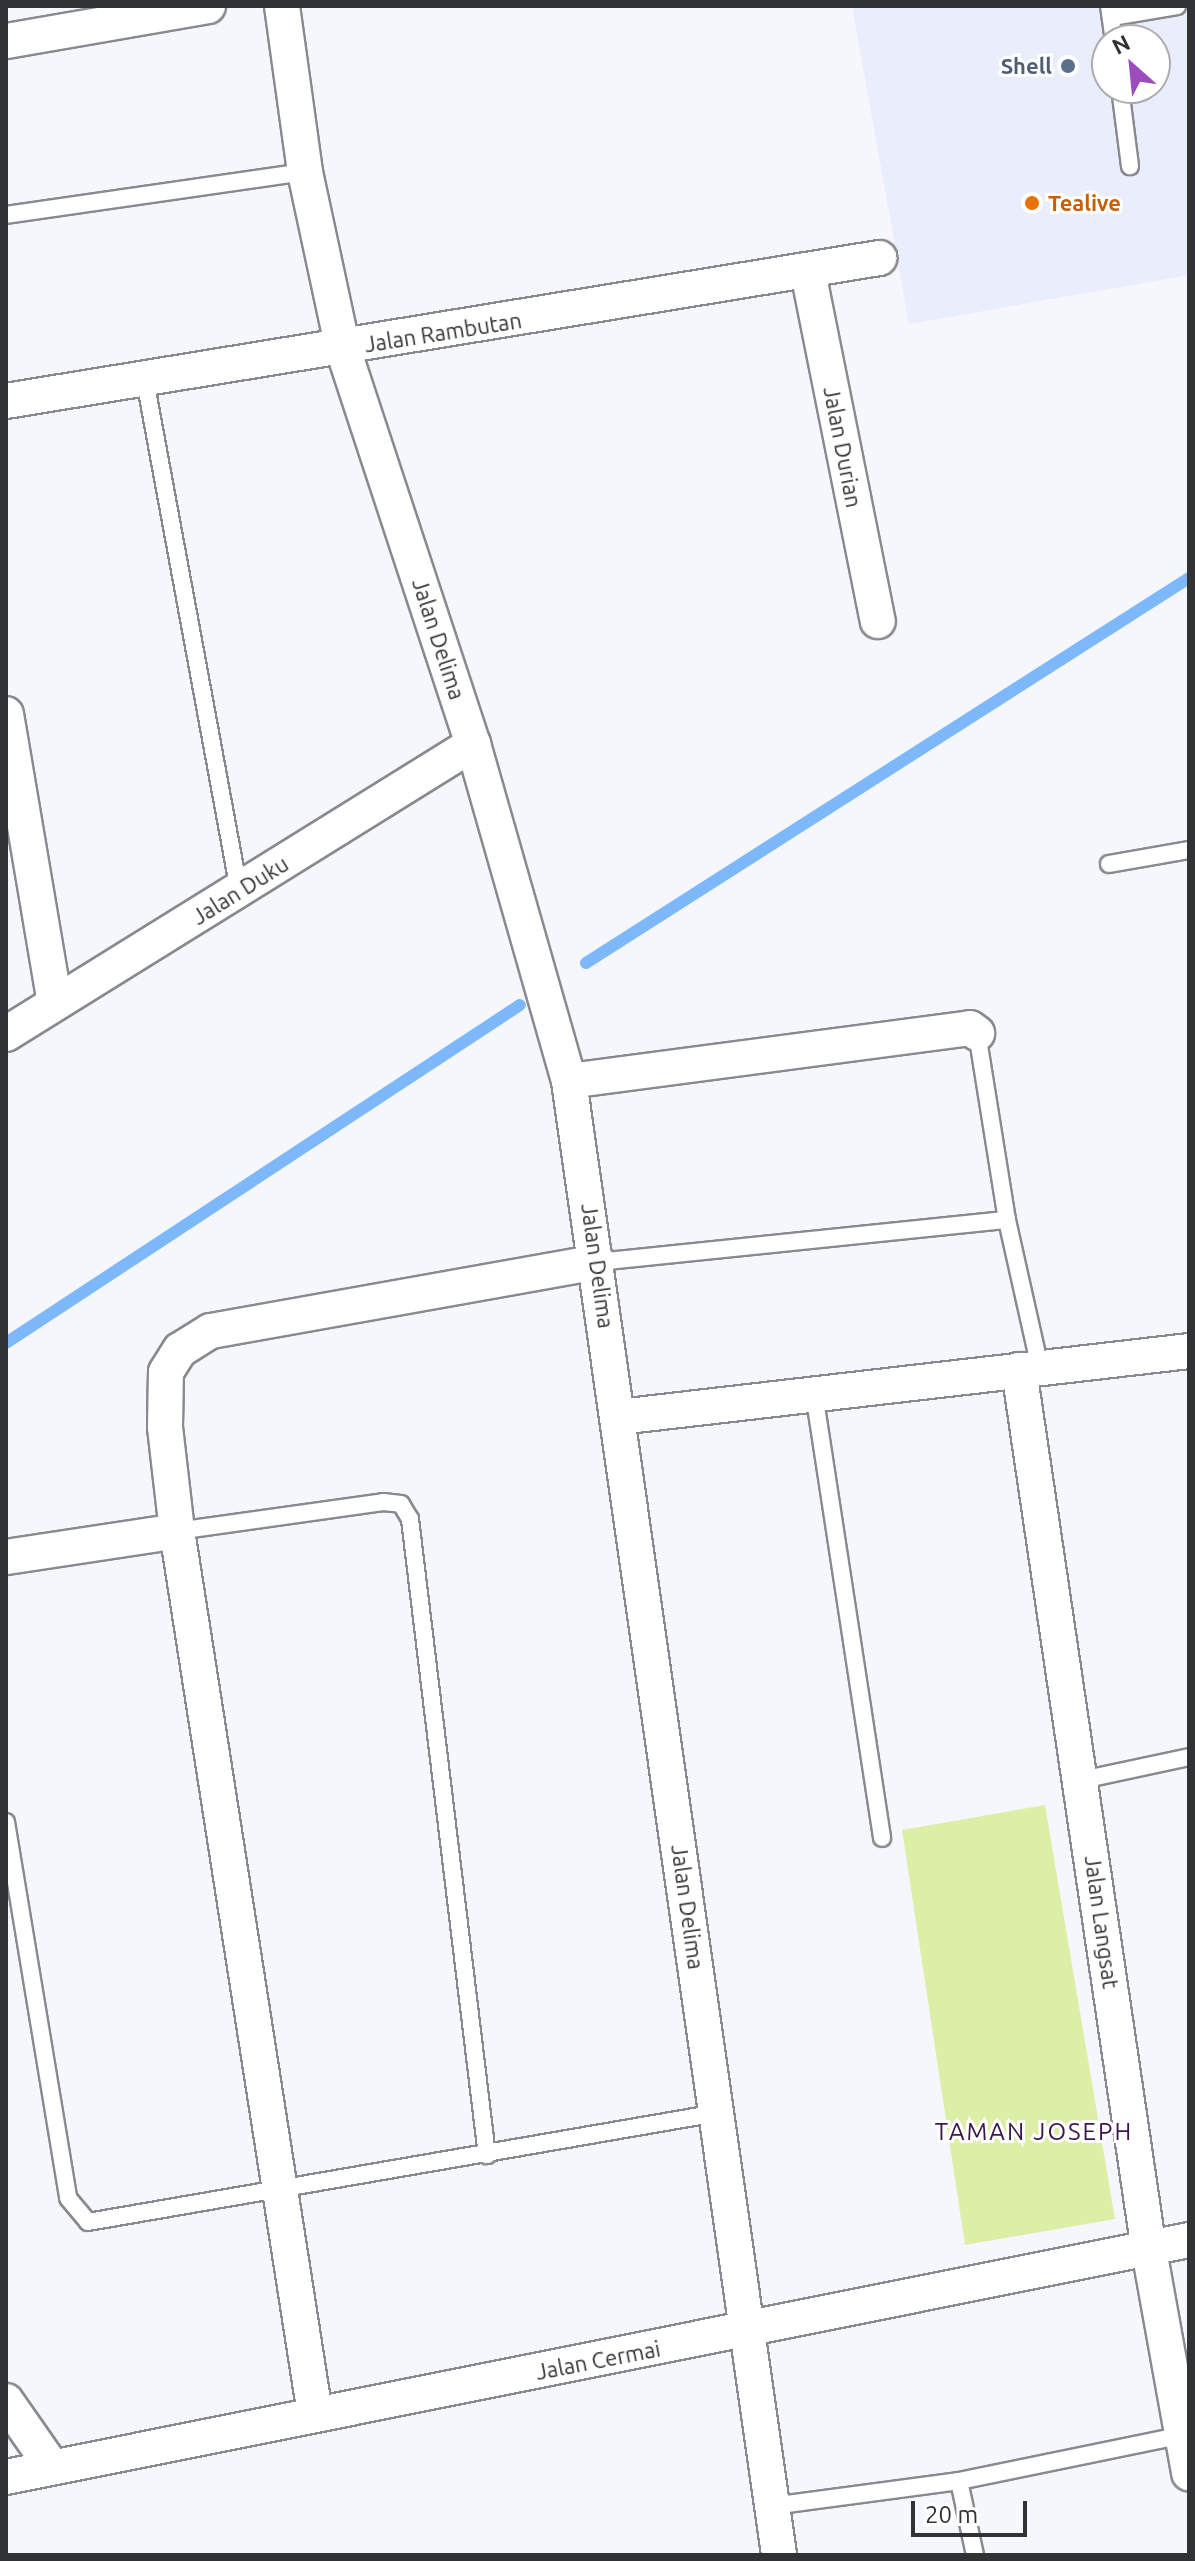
<!DOCTYPE html>
<style>
body{margin:0}
#map{position:relative;width:1195px;height:2561px;overflow:hidden;background:#f5f7fd;font-family:Ubuntu,sans-serif}
div>[style]{position:absolute}
.built>*{inset:0;background:#eaedfb}
.green>*{inset:0;background:#ddefa7}
.stream>*{height:12px;margin:-6px;padding:0 6px;transform-origin:6px;border-radius:6px;background:#7db8fa}
.roads{filter:drop-shadow(2px 0 #898a8f) drop-shadow(-2px 0 #898a8f) drop-shadow(0 2px #898a8f) drop-shadow(0 -2px #898a8f)}
.service>*{height:16px;margin:-8px;padding:0 8px;transform-origin:8px;border-radius:8px;background:#fff}
.minor>*{height:34px;margin:-17px;padding:0 17px;transform-origin:17px;border-radius:17px;background:#fff}
.dots>*{width:22px;height:22px;translate:-50% -50%;box-sizing:border-box;border:4px solid #fff;border-radius:50%}
span{translate:-50% -50%;white-space:nowrap;text-align:center;line-height:1.15;-webkit-text-stroke:6px #fff;paint-order:stroke}
.service-label{font-size:22px;color:#4e5e75;font-weight:700}
.right{translate:-100% -50%;text-align:right}
.food-label{font-size:22px;color:#c56008;font-weight:700}
.left{translate:0 -50%;text-align:left}
.street-label{font-size:22px;color:#313234}
.neighbourhood-label{font-size:24px;color:#3c164b;letter-spacing:2px}
.frame{position:absolute;inset:0;border:8px solid #313234;pointer-events:none}
.north{position:absolute;left:1091px;top:24px;width:80px;height:80px;box-sizing:border-box;background:#fff;border:2px solid #adadae;border-radius:50%;rotate:333deg;font-size:22px;font-weight:700;line-height:32px;text-align:center;color:#313234}
.north::after{content:'';display:block;margin:auto;width:28px;height:36px;background:#9c4cbd;clip-path:polygon(50% 0,100% 100%,50% 72%,0 100%)}
.scale{position:absolute;left:911px;top:2501px;width:116px;height:36px;box-sizing:border-box;border:4px solid #313234;border-top:0;padding-left:10px;font-size:24px;line-height:28px;white-space:nowrap;color:#313234;-webkit-text-stroke:6px #fff;paint-order:stroke}
</style>
<div id="map">
<div class="built">
<div style="clip-path:polygon(evenodd,852px 6px,1189px 6px,1189px 275px,909px 324px,852px 6px,1107px 40px,1155px 40px,1155px 88px,1107px 88px,1107px 40px)"></div>
</div>
<div class="green">
<div style="clip-path:polygon(1045px 1805px,1115px 2219px,965px 2245px,902px 1830px)"></div>
</div>
<div class="stream">
<div style="left:586px;top:963px;width:715px;rotate:-32.56deg"></div>
<div style="left:6px;top:1343px;width:615px;rotate:-33.33deg"></div>
</div>
<div class="roads">
<div class="service">
<div style="left:1109px;top:6px;width:34px;rotate:82deg"></div>
<div style="left:1112px;top:17px;width:66px;rotate:-9.6deg"></div>
<div style="left:1120px;top:88px;width:79px;rotate:82.7deg"></div>
<div style="left:6px;top:215px;width:302px;rotate:-8.2deg"></div>
<div style="left:145px;top:380px;width:519px;rotate:79.56deg"></div>
<div style="left:1109px;top:864px;width:81px;rotate:-9.9deg"></div>
<div style="left:977px;top:1033px;width:189px;rotate:80.9deg"></div>
<div style="left:1007px;top:1220px;width:152px;rotate:77.4deg"></div>
<div style="left:598px;top:1262px;width:411px;rotate:-5.9deg"></div>
<div style="left:814px;top:1393px;width:450px;rotate:81.3deg"></div>
<div style="left:177px;top:1531px;width:208px;rotate:-8deg"></div>
<div style="left:383px;top:1502px;width:18px;rotate:6deg"></div>
<div style="left:401px;top:1504px;width:17px;rotate:59deg"></div>
<div style="left:410px;top:1519px;width:641px;rotate:83.1deg"></div>
<div style="left:1082px;top:1780px;width:109px;rotate:-12.1deg"></div>
<div style="left:6px;top:1822px;width:381px;rotate:80.6deg"></div>
<div style="left:68px;top:2198px;width:31px;rotate:50deg"></div>
<div style="left:88px;top:2222px;width:638px;rotate:-9.83deg"></div>
<div style="left:959px;top:2481px;width:76px;rotate:77.8deg"></div>
<div style="left:772px;top:2506px;width:189px;rotate:-7.6deg"></div>
<div style="left:959px;top:2481px;width:229px;rotate:-11.6deg"></div>
</div>
<div class="minor">
<div style="left:282px;top:6px;width:168px;rotate:82.1deg"></div>
<div style="left:305px;top:172px;width:181px;rotate:77.9deg"></div>
<div style="left:343px;top:349px;width:416px;rotate:71.8deg"></div>
<div style="left:473px;top:744px;width:350px;rotate:74.1deg"></div>
<div style="left:569px;top:1081px;width:1489px;rotate:81.89deg"></div>
<div style="left:6px;top:41px;width:205px;rotate:-9.8deg"></div>
<div style="left:808px;top:272px;width:356px;rotate:78.7deg"></div>
<div style="left:6px;top:401px;width:885px;rotate:-9.3deg"></div>
<div style="left:6px;top:714px;width:293px;rotate:80.4deg"></div>
<div style="left:6px;top:1034px;width:550px;rotate:-31.84deg"></div>
<div style="left:569px;top:1081px;width:404px;rotate:-7.5deg"></div>
<div style="left:970px;top:1028px;width:9px;rotate:36deg"></div>
<div style="left:1019px;top:1370px;width:890px;rotate:81.6deg"></div>
<div style="left:1149px;top:2250px;width:227px;rotate:79.8deg"></div>
<div style="left:619px;top:1417px;width:574px;rotate:-6.6deg"></div>
<div style="left:6px;top:1557px;width:173px;rotate:-8.6deg"></div>
<div style="left:6px;top:2401px;width:80px;rotate:55.1deg"></div>
<div style="left:315px;top:2414px;width:894px;rotate:-98.88deg"></div>
<div style="left:177px;top:1531px;width:105px;rotate:-96.6deg"></div>
<div style="left:165px;top:1427px;width:55px;rotate:-89deg"></div>
<div style="left:166px;top:1372px;width:26px;rotate:-58deg"></div>
<div style="left:180px;top:1350px;width:36px;rotate:-32deg"></div>
<div style="left:211px;top:1331px;width:393px;rotate:-10.1deg"></div>
<div style="left:6px;top:2477px;width:1207px;rotate:-11.33deg"></div>
</div>
</div>
<div class="dots">
<div style="left:1068px;top:66px;background:#5c6f8a"></div>
<div style="left:1032px;top:203px;background:#e8710a"></div>
</div>
<div class="service-label">
<span class="right" style="left:1052px;top:66px">Shell</span>
</div>
<div class="food-label">
<span class="left" style="left:1048px;top:203px">Tealive</span>
</div>
<div class="street-label">
<span style="left:443px;top:332px;rotate:-9deg">Jalan Rambutan</span>
<span style="left:843px;top:447px;rotate:79deg">Jalan Durian</span>
<span style="left:439px;top:639px;rotate:72deg">Jalan Delima</span>
<span style="left:240px;top:890px;rotate:-32deg">Jalan Duku</span>
<span style="left:598px;top:1266px;rotate:82deg">Jalan Delima</span>
<span style="left:688px;top:1907px;rotate:82deg">Jalan Delima</span>
<span style="left:1102px;top:1922px;rotate:82deg">Jalan Langsat</span>
<span style="left:598px;top:2360px;rotate:-11deg">Jalan Cermai</span>
</div>
<div class="neighbourhood-label">
<span style="left:1034px;top:2132px">TAMAN JOSEPH</span>
</div>
<div class="frame"></div>
<div class="north">N</div>
<div class="scale">20 m</div>
</div>
